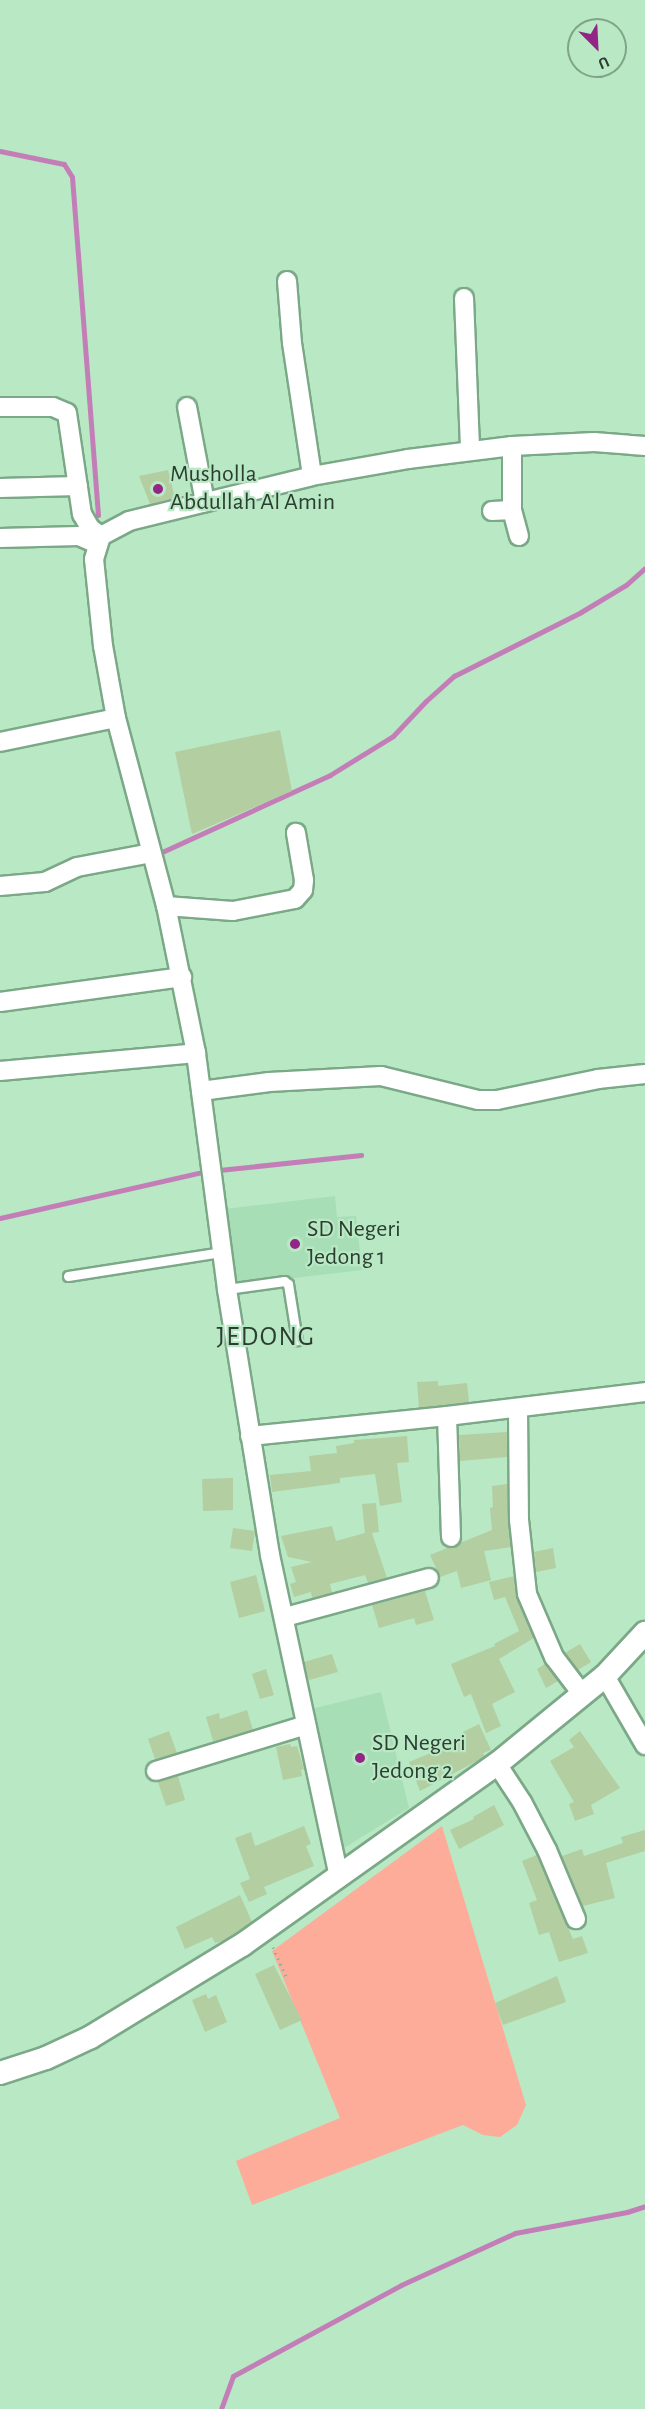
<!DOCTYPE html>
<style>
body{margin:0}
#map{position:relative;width:645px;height:2409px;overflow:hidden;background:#b9e8c5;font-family:"Alegreya Sans",sans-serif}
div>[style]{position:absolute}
.built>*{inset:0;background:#a8deb6}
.green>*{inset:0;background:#fdac9a}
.stream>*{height:5px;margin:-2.5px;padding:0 2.5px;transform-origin:2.5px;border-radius:2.5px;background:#c37eb8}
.building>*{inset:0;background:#b3cea0}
.path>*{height:3px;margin-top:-1.5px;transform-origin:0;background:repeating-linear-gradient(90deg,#8cb296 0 1.5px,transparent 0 6px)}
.roads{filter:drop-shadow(2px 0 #7ba887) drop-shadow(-2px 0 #7ba887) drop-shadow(0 2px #7ba887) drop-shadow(0 -2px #7ba887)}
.service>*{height:9px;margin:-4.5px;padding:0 4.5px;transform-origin:4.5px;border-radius:4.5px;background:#fff}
.minor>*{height:18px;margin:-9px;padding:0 9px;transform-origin:9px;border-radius:9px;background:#fff}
.tertiary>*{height:22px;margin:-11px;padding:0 11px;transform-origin:11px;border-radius:11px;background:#fff}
.dots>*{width:16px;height:16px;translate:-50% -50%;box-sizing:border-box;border:3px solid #b9e8c5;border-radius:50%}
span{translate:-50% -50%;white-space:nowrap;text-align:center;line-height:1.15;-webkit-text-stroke:4.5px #b9e8c5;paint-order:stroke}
.poi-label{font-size:24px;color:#2b3e30}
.left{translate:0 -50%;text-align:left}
.quarter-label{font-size:27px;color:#2b3e30;letter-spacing:1.5px}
.north{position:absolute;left:567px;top:18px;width:60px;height:60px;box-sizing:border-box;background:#b9e8c5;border:2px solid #80a489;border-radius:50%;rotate:156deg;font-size:16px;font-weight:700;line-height:24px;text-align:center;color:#2b3e30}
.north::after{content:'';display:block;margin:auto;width:21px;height:27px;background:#932587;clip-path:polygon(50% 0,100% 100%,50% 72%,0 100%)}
</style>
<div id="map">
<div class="built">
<div style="clip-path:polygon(335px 1196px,337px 1217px,356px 1216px,362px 1270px,236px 1285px,225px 1209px)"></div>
<div style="clip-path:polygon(381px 1692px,409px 1808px,344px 1848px,311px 1709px)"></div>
</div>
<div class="green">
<div style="clip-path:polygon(442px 1826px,526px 2105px,517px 2125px,500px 2137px,483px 2135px,463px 2125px,252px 2205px,236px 2161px,340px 2118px,272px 1951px)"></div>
</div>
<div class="stream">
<div style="left:0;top:151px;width:65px;rotate:11.5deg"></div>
<div style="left:64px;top:164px;width:15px;rotate:58deg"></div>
<div style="left:72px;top:177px;width:339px;rotate:85.6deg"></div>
<div style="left:162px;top:852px;width:185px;rotate:-24.6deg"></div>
<div style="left:330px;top:775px;width:74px;rotate:-31.8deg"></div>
<div style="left:393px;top:736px;width:48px;rotate:-46.7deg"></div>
<div style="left:426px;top:701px;width:38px;rotate:-42deg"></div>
<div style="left:454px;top:676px;width:142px;rotate:-26.7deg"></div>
<div style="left:581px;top:612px;width:52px;rotate:-31deg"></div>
<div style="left:626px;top:585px;width:25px;rotate:-42deg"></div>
<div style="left:219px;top:1170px;width:143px;rotate:-6deg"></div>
<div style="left:0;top:1218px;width:207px;rotate:-12.8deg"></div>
<div style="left:221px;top:2409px;width:35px;rotate:-70deg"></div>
<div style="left:233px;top:2376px;width:191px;rotate:-28.4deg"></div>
<div style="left:401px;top:2285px;width:125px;rotate:-24.5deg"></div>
<div style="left:515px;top:2233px;width:114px;rotate:-10.6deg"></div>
<div style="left:627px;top:2212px;width:19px;rotate:-18deg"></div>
</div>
<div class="building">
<div style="clip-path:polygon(168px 470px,175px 498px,150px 504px,139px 476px)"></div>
<div style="clip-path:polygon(280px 730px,292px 791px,192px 834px,175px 752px)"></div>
<div style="clip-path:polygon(438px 1381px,438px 1386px,467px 1383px,469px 1402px,419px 1408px,417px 1382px)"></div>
<div style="clip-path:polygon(507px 1432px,507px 1457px,460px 1461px,459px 1435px)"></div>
<div style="clip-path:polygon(407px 1436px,409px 1462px,397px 1463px,402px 1502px,380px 1506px,375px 1474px,340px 1478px,340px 1483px,272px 1492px,270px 1475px,311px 1471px,309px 1456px,337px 1453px,336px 1446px,354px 1443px,354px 1440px)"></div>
<div style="clip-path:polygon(233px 1478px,233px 1510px,203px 1511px,202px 1479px)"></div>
<div style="clip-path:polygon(507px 1484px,511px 1547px,484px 1551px,491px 1580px,461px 1588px,457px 1571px,440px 1577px,430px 1555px,492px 1530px,490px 1508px,493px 1507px,492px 1486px)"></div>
<div style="clip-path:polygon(376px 1503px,379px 1532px,372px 1533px,387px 1578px,368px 1583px,365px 1575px,330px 1584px,332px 1593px,312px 1598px,311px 1592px,294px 1597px,290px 1584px,296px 1582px,291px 1567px,312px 1562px,288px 1557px,281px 1536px,332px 1526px,336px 1541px,365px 1533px,362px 1504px)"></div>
<div style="clip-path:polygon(233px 1528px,255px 1531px,252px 1551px,230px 1548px)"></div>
<div style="clip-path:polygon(553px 1548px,556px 1568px,536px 1572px,534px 1552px)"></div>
<div style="clip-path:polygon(256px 1575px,265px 1611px,239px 1618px,230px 1582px)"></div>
<div style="clip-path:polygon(514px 1576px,517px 1598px,534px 1638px,499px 1659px,515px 1692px,492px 1704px,501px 1726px,486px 1733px,471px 1694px,464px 1697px,451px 1664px,495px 1646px,494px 1644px,519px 1631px,505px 1597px,494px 1600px,489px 1582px)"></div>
<div style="clip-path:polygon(425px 1591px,434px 1620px,416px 1625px,414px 1618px,379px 1628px,372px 1605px)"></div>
<div style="clip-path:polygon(580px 1644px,591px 1662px,578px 1670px,565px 1653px)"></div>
<div style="clip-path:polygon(332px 1654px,338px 1672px,309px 1680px,304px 1662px)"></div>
<div style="clip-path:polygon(545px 1664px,558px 1681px,546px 1688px,537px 1669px)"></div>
<div style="clip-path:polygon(266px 1669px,274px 1695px,260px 1699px,252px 1674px)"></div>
<div style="clip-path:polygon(247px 1710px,253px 1730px,213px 1741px,206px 1717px,219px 1713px,220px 1719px)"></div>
<div style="clip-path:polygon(479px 1724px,491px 1750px,483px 1753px,485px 1756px,479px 1760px,420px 1791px,409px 1762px,466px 1738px,463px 1732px)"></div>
<div style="clip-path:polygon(169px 1731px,177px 1753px,155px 1759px,148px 1739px)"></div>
<div style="clip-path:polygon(580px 1731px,620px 1788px,591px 1805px,594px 1814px,575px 1821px,569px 1804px,574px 1802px,550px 1761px,574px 1747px,569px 1740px)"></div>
<div style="clip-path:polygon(290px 1744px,291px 1747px,297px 1746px,304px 1769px,301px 1770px,302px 1776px,283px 1780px,276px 1747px)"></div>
<div style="clip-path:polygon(178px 1776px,185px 1800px,166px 1806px,158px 1782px)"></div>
<div style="clip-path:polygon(494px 1805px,504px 1825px,459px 1849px,450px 1830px,474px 1819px,473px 1817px)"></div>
<div style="clip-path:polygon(304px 1826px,311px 1844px,306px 1846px,314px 1866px,264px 1887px,267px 1894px,249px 1902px,240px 1883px,250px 1879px,235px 1838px,251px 1832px,255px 1846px)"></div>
<div style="clip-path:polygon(645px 1830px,645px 1851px,606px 1863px,615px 1898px,583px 1906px,562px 1856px,582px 1849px,584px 1856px,623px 1843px,621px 1837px)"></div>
<div style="clip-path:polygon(537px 1855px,573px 1939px,582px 1936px,588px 1953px,559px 1962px,549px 1932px,539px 1935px,529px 1903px,537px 1900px,522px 1861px)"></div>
<div style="clip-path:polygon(240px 1895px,252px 1922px,223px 1941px,215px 1943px,212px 1937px,185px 1949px,176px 1927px)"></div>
<div style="clip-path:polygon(274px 1965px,302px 2020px,280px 2030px,255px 1974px)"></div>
<div style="clip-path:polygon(557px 1976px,566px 2002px,503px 2025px,495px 2003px)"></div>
<div style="clip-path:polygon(206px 1994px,208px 1999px,216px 1995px,227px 2022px,205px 2032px,192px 2000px)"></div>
</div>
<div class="path">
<div style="left:273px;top:1947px;width:34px;rotate:66deg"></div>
</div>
<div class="roads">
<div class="service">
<div style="left:68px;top:1276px;width:156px;rotate:-8.9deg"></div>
<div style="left:227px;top:1289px;width:58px;rotate:-8deg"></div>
<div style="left:284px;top:1281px;width:5px;rotate:37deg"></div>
<div style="left:288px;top:1284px;width:57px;rotate:80.9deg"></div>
</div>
<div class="minor">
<div style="left:287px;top:281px;width:62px;rotate:85.4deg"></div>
<div style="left:292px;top:343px;width:134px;rotate:81.4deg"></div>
<div style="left:464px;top:298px;width:152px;rotate:87.7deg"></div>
<div style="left:0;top:407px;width:53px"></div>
<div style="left:53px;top:407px;width:15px;rotate:23deg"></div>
<div style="left:67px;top:413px;width:102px;rotate:81.6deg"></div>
<div style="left:82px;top:514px;width:16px;rotate:60deg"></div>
<div style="left:90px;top:528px;width:14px;rotate:36deg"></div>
<div style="left:187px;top:407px;width:97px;rotate:79.3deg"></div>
<div style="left:0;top:488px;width:78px;rotate:-1.5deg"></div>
<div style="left:512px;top:510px;width:27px;rotate:75deg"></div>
<div style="left:492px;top:511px;width:20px;rotate:-3deg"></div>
<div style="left:512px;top:510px;width:64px;rotate:-90deg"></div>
<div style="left:0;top:538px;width:79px;rotate:-1.5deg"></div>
<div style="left:79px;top:536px;width:20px;rotate:24deg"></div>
<div style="left:0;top:742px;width:118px;rotate:-11.7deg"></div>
<div style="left:0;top:886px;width:45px;rotate:-5.1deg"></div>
<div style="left:45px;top:882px;width:35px;rotate:-25deg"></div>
<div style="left:77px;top:867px;width:75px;rotate:-10.7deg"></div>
<div style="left:166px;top:906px;width:67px;rotate:4.3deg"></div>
<div style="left:233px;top:911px;width:63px;rotate:-11deg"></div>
<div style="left:295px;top:899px;width:12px;rotate:-48deg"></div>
<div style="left:303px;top:890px;width:10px;rotate:-84deg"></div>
<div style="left:304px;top:880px;width:48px;rotate:-99.7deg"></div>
<div style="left:0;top:1002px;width:184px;rotate:-7.8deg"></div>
<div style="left:0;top:1071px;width:197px;rotate:-5.2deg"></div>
<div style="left:201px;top:1091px;width:69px;rotate:-7.5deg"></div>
<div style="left:269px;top:1082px;width:112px;rotate:-3.1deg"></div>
<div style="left:381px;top:1076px;width:100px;rotate:13.9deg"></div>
<div style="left:478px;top:1100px;width:19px"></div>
<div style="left:497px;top:1100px;width:103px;rotate:-11.7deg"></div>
<div style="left:598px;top:1079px;width:47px;rotate:-6.1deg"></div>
<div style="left:518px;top:1408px;width:112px;rotate:89.5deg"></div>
<div style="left:519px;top:1520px;width:74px;rotate:83.8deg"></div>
<div style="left:527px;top:1594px;width:69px;rotate:66.8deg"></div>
<div style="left:554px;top:1657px;width:48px;rotate:52.7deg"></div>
<div style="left:447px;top:1416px;width:121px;rotate:88.1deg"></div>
<div style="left:250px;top:1436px;width:198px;rotate:-5.8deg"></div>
<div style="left:447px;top:1416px;width:199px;rotate:-6.9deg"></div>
<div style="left:285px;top:1617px;width:149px;rotate:-15.2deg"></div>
<div style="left:605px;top:1676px;width:80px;rotate:59.9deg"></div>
<div style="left:497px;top:1764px;width:45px;rotate:56.7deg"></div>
<div style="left:522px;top:1802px;width:54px;rotate:62.5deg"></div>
<div style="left:547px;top:1850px;width:75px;rotate:67.2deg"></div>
<div style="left:156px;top:1771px;width:157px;rotate:-17deg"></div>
<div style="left:339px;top:1877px;width:329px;rotate:-102.1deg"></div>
<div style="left:270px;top:1555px;width:269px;rotate:-99.2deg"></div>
<div style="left:227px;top:1289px;width:238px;rotate:-97.5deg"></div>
<div style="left:196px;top:1053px;width:150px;rotate:-101.5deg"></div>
<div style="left:166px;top:906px;width:195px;rotate:-104.9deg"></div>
<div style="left:116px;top:718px;width:73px;rotate:-100.2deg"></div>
<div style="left:103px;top:646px;width:87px;rotate:-95.9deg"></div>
<div style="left:94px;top:559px;width:24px;rotate:-73deg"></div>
<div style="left:101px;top:536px;width:32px;rotate:-28deg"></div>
<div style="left:129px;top:521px;width:188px;rotate:-13.8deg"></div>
<div style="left:312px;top:476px;width:97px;rotate:-10deg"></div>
<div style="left:408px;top:459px;width:105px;rotate:-7.1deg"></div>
<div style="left:512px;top:446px;width:82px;rotate:-2.8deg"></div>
<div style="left:594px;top:442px;width:51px;rotate:4.5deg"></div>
</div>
<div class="tertiary">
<div style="left:0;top:2073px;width:48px;rotate:-18.1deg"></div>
<div style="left:46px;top:2058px;width:50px;rotate:-25deg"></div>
<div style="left:91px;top:2037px;width:177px;rotate:-31.4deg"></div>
<div style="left:242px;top:1945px;width:313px;rotate:-35.4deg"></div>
<div style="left:497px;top:1764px;width:139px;rotate:-39.2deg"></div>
<div style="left:605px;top:1676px;width:59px;rotate:-47.1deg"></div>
</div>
</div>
<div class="dots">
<div style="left:158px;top:489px;background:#932587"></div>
<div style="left:295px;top:1244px;background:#932587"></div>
<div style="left:360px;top:1758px;background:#932587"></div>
</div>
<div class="poi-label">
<span class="left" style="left:170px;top:489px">Musholla<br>Abdullah Al Amin</span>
<span class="left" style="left:307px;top:1244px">SD Negeri<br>Jedong 1</span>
<span class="left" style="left:372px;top:1758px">SD Negeri<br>Jedong 2</span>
</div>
<div class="quarter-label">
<span style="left:266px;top:1337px">JEDONG</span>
</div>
<div class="north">U</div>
</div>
